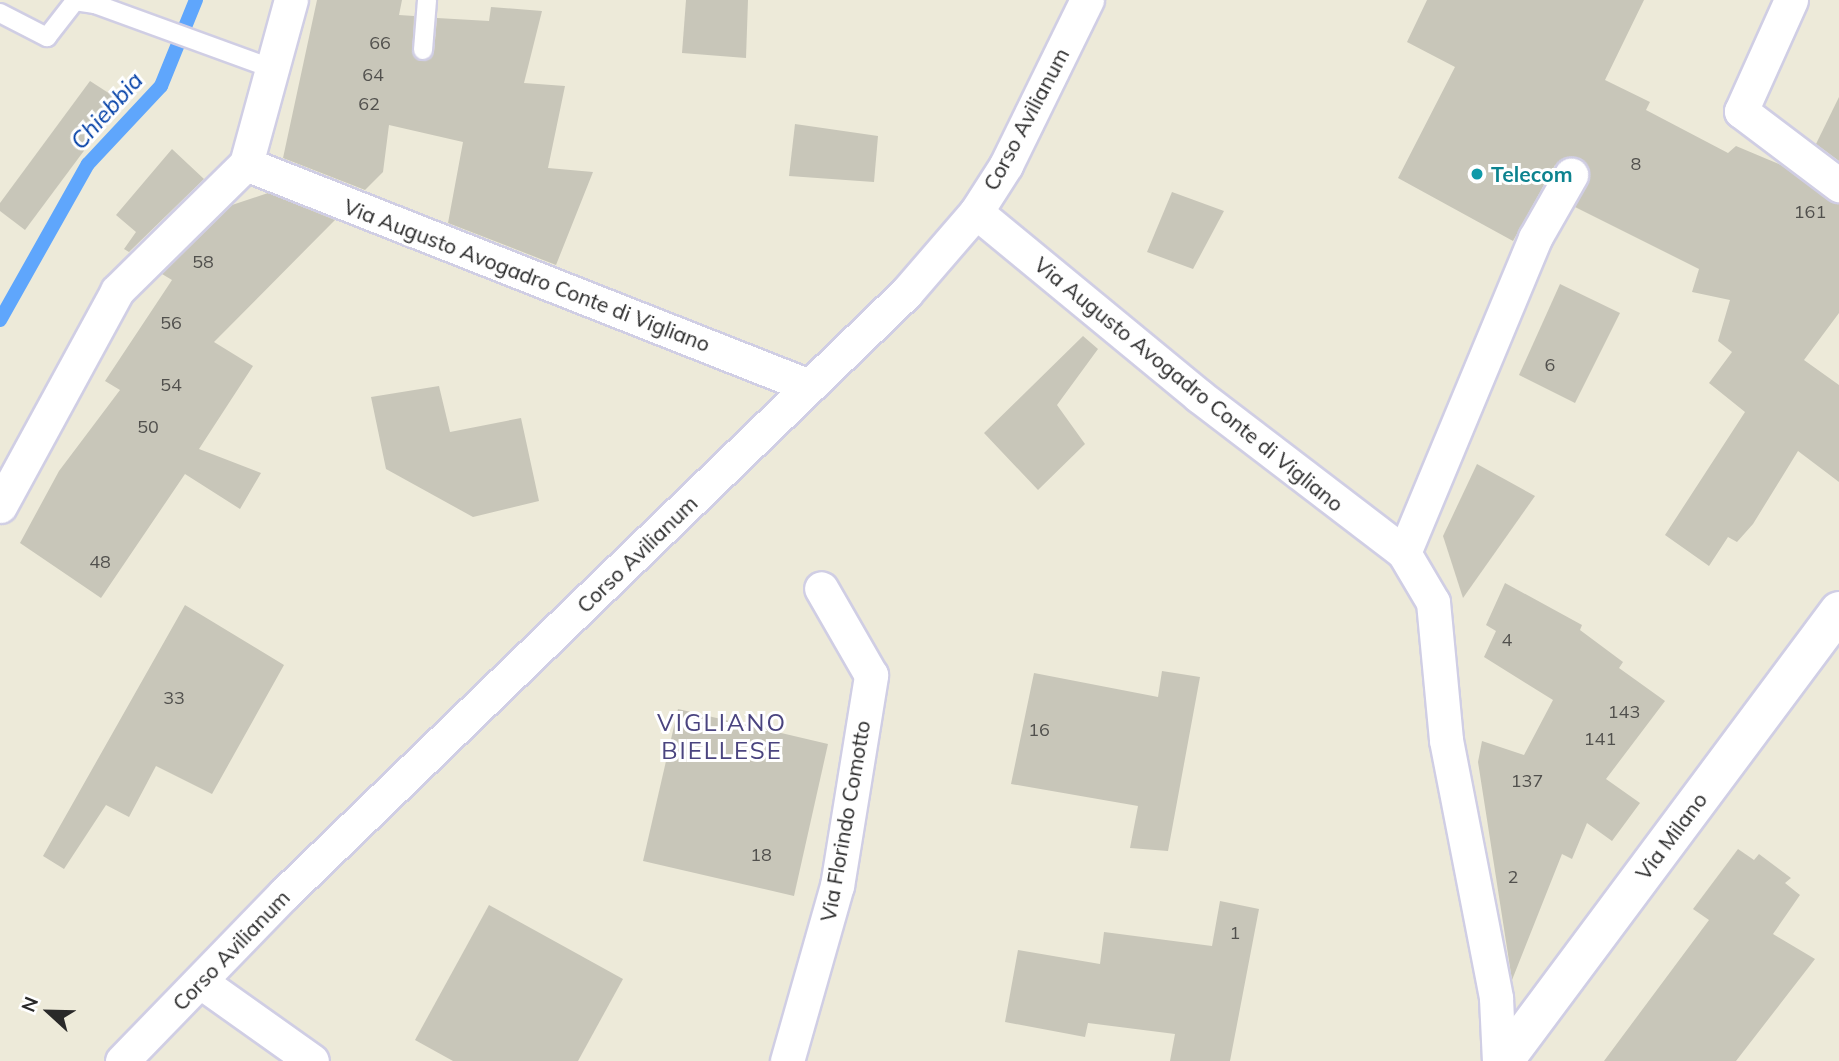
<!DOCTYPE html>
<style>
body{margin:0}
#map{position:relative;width:1839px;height:1061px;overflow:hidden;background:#edead9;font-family:Mulish,sans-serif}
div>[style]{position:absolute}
.stream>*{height:14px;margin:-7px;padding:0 7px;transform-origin:7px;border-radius:7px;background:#5fa6fc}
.building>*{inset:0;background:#c8c6b9}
.roads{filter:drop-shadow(2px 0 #d0cee4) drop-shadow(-2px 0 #d0cee4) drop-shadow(0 2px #d0cee4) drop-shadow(0 -2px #d0cee4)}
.lane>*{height:18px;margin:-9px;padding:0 9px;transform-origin:9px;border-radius:9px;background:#fff}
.street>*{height:33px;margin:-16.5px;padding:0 16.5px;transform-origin:16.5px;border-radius:16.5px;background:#fff}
.secondary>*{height:38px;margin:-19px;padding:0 19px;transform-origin:19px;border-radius:19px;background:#fff}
.dots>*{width:19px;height:19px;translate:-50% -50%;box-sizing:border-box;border:4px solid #fff;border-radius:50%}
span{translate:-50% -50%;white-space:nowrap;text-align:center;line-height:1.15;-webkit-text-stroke:6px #fff;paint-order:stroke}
.number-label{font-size:18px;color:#51504d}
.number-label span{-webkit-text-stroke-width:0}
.street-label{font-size:21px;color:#292929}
.culture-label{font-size:21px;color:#0d838f;font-weight:700}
.left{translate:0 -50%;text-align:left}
.water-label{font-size:23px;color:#003ea6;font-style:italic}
.quarter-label{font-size:24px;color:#4a447f;letter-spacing:2px}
.north{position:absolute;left:14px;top:977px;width:70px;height:70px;-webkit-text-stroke:5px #fff;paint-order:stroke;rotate:292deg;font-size:19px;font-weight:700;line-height:28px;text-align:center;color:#292929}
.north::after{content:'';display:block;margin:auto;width:24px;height:32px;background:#292929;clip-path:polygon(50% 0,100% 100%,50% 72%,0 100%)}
</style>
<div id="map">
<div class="stream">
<div style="left:0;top:320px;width:179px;rotate:-60.6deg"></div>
<div style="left:88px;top:164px;width:107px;rotate:-46.9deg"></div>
<div style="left:161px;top:86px;width:93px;rotate:-67.9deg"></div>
</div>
<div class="building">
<div style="clip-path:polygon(317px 0,402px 0,399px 15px,414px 16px,413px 54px,423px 61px,434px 52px,437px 18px,489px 21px,491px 7px,542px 11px,524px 83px,565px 86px,548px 168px,593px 172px,556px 265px,448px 223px,463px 142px,389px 125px,383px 172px,365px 190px,283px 158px)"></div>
<div style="clip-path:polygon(686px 0,748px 0,746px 58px,682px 53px)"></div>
<div style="clip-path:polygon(1427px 0,1644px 0,1605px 80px,1650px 102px,1646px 110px,1728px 153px,1736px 146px,1781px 165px,1839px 204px,1839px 313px,1804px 360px,1839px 385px,1839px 482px,1798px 451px,1753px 524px,1737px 542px,1728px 537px,1709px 566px,1665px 535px,1745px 412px,1709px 383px,1732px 352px,1718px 341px,1730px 300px,1692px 292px,1699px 269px,1575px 207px,1590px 176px,1580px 158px,1555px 165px,1513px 241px,1398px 178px,1455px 67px,1407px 42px)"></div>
<div style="clip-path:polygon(90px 81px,121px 101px,25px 230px,0 211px,0 203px)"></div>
<div style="clip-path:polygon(1839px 97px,1839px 161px,1816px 144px)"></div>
<div style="clip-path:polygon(795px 124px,878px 136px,874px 182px,789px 176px)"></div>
<div style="clip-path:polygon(172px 149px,204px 179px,129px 252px,124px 249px,136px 232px,116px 215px)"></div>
<div style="clip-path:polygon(1172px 192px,1224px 211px,1193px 269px,1147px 252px)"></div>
<div style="clip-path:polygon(268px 193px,335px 220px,214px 342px,253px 366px,199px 449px,261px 473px,240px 509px,185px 474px,101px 598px,20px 543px,59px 471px,120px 390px,105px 381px,172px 280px,162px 274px,232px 205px)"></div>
<div style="clip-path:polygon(1560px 284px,1620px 313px,1575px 403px,1519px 375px)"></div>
<div style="clip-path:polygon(1083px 336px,1098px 349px,1057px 405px,1085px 444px,1038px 490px,984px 433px)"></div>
<div style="clip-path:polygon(439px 386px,450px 432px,521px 418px,539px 501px,473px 517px,386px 469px,371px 397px)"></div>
<div style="clip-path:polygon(1477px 464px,1535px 496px,1463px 598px,1443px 536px)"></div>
<div style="clip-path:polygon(1505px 583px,1582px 625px,1580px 630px,1623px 662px,1619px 668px,1665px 701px,1606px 779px,1640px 803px,1612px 841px,1587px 823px,1572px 859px,1562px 854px,1512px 980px,1478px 762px,1482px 741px,1524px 755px,1553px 700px,1484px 657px,1496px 631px,1486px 625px)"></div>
<div style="clip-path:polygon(185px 605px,284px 665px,212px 794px,156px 766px,129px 817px,106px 805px,64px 869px,43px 856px)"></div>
<div style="clip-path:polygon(1162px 671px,1200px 677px,1168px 851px,1130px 848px,1138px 806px,1011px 784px,1034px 673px,1158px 697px)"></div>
<div style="clip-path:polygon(678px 709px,828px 744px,794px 896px,643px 861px)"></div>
<div style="clip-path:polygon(1738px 849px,1754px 860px,1759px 854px,1791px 878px,1785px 883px,1800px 895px,1773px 934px,1815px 959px,1736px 1061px,1604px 1061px,1709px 920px,1693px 909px)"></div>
<div style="clip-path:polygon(1220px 901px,1259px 909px,1230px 1061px,1170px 1061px,1175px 1034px,1088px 1023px,1085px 1037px,1005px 1022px,1018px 950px,1100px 964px,1104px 932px,1212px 946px)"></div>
<div style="clip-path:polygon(489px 905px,623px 979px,578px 1061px,453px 1061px,415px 1040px)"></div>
</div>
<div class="roads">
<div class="lane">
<div style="left:0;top:13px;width:53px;rotate:27.1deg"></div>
<div style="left:47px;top:37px;width:46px;rotate:-52.1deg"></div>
<div style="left:75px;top:1px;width:20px;rotate:9deg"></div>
<div style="left:95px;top:4px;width:187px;rotate:20deg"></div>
<div style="left:423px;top:50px;width:50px;rotate:-85.4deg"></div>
</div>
<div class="street">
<div style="left:1791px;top:0;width:122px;rotate:114.2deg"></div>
<div style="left:1741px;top:111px;width:123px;rotate:37.1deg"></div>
<div style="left:246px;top:164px;width:605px;rotate:21.52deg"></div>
<div style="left:976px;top:212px;width:289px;rotate:39.5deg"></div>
<div style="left:1199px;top:396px;width:258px;rotate:37.4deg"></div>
<div style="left:1404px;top:553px;width:57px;rotate:59.4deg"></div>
<div style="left:1433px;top:602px;width:139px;rotate:84.6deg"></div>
<div style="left:1446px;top:740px;width:263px;rotate:79deg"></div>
<div style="left:1496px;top:998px;width:63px;rotate:87.3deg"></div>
<div style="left:0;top:506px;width:245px;rotate:-61.4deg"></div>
<div style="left:117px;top:291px;width:181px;rotate:-44.6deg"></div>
<div style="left:246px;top:164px;width:170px;rotate:-74.7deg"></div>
<div style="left:1404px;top:553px;width:341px;rotate:-67.4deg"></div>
<div style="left:1535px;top:238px;width:73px;rotate:-60.3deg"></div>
<div style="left:201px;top:982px;width:136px;rotate:35.4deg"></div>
<div style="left:122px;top:1061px;width:233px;rotate:-45.9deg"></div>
<div style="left:284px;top:894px;width:865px;rotate:-44.02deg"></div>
<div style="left:906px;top:293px;width:107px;rotate:-49.2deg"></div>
<div style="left:976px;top:212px;width:56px;rotate:-57.4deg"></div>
<div style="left:1006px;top:165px;width:184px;rotate:-63.9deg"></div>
<div style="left:787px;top:1061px;width:182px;rotate:-74.1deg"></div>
<div style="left:837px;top:886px;width:214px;rotate:-80.8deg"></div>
<div style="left:871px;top:675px;width:100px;rotate:-119.9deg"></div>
</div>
<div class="secondary">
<div style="left:1504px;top:1061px;width:561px;rotate:-53.33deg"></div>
</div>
</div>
<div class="dots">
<div style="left:1477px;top:174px;background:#0f9aa8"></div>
</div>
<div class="number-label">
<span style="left:380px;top:43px">66</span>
<span style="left:373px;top:75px">64</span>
<span style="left:369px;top:104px">62</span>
<span style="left:1636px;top:164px">8</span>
<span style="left:1810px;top:212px">161</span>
<span style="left:203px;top:262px">58</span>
<span style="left:171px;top:323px">56</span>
<span style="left:1550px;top:365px">6</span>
<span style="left:171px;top:385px">54</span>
<span style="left:148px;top:427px">50</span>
<span style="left:100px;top:562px">48</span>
<span style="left:1507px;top:640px">4</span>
<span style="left:174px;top:698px">33</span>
<span style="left:1624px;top:712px">143</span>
<span style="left:1039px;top:730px">16</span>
<span style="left:1600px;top:739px">141</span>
<span style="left:1527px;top:781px">137</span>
<span style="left:761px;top:855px">18</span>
<span style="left:1513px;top:877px">2</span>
<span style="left:1235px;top:933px">1</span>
</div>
<div class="street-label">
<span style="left:1026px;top:119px;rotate:-62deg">Corso Avilianum</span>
<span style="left:527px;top:275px;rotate:21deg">Via Augusto Avogadro Conte di Vigliano</span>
<span style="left:1189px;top:384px;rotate:39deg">Via Augusto Avogadro Conte di Vigliano</span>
<span style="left:637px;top:554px;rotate:-44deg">Corso Avilianum</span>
<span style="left:845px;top:821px;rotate:-80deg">Via Florindo Comotto</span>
<span style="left:1671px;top:836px;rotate:-53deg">Via Milano</span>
<span style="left:231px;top:950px;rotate:-46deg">Corso Avilianum</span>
</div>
<div class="culture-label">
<span class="left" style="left:1491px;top:174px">Telecom</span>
</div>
<div class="water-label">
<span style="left:107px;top:111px;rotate:-48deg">Chiebbia</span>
</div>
<div class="quarter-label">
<span style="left:722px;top:737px">VIGLIANO<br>BIELLESE</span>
</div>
<div class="north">N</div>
</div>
